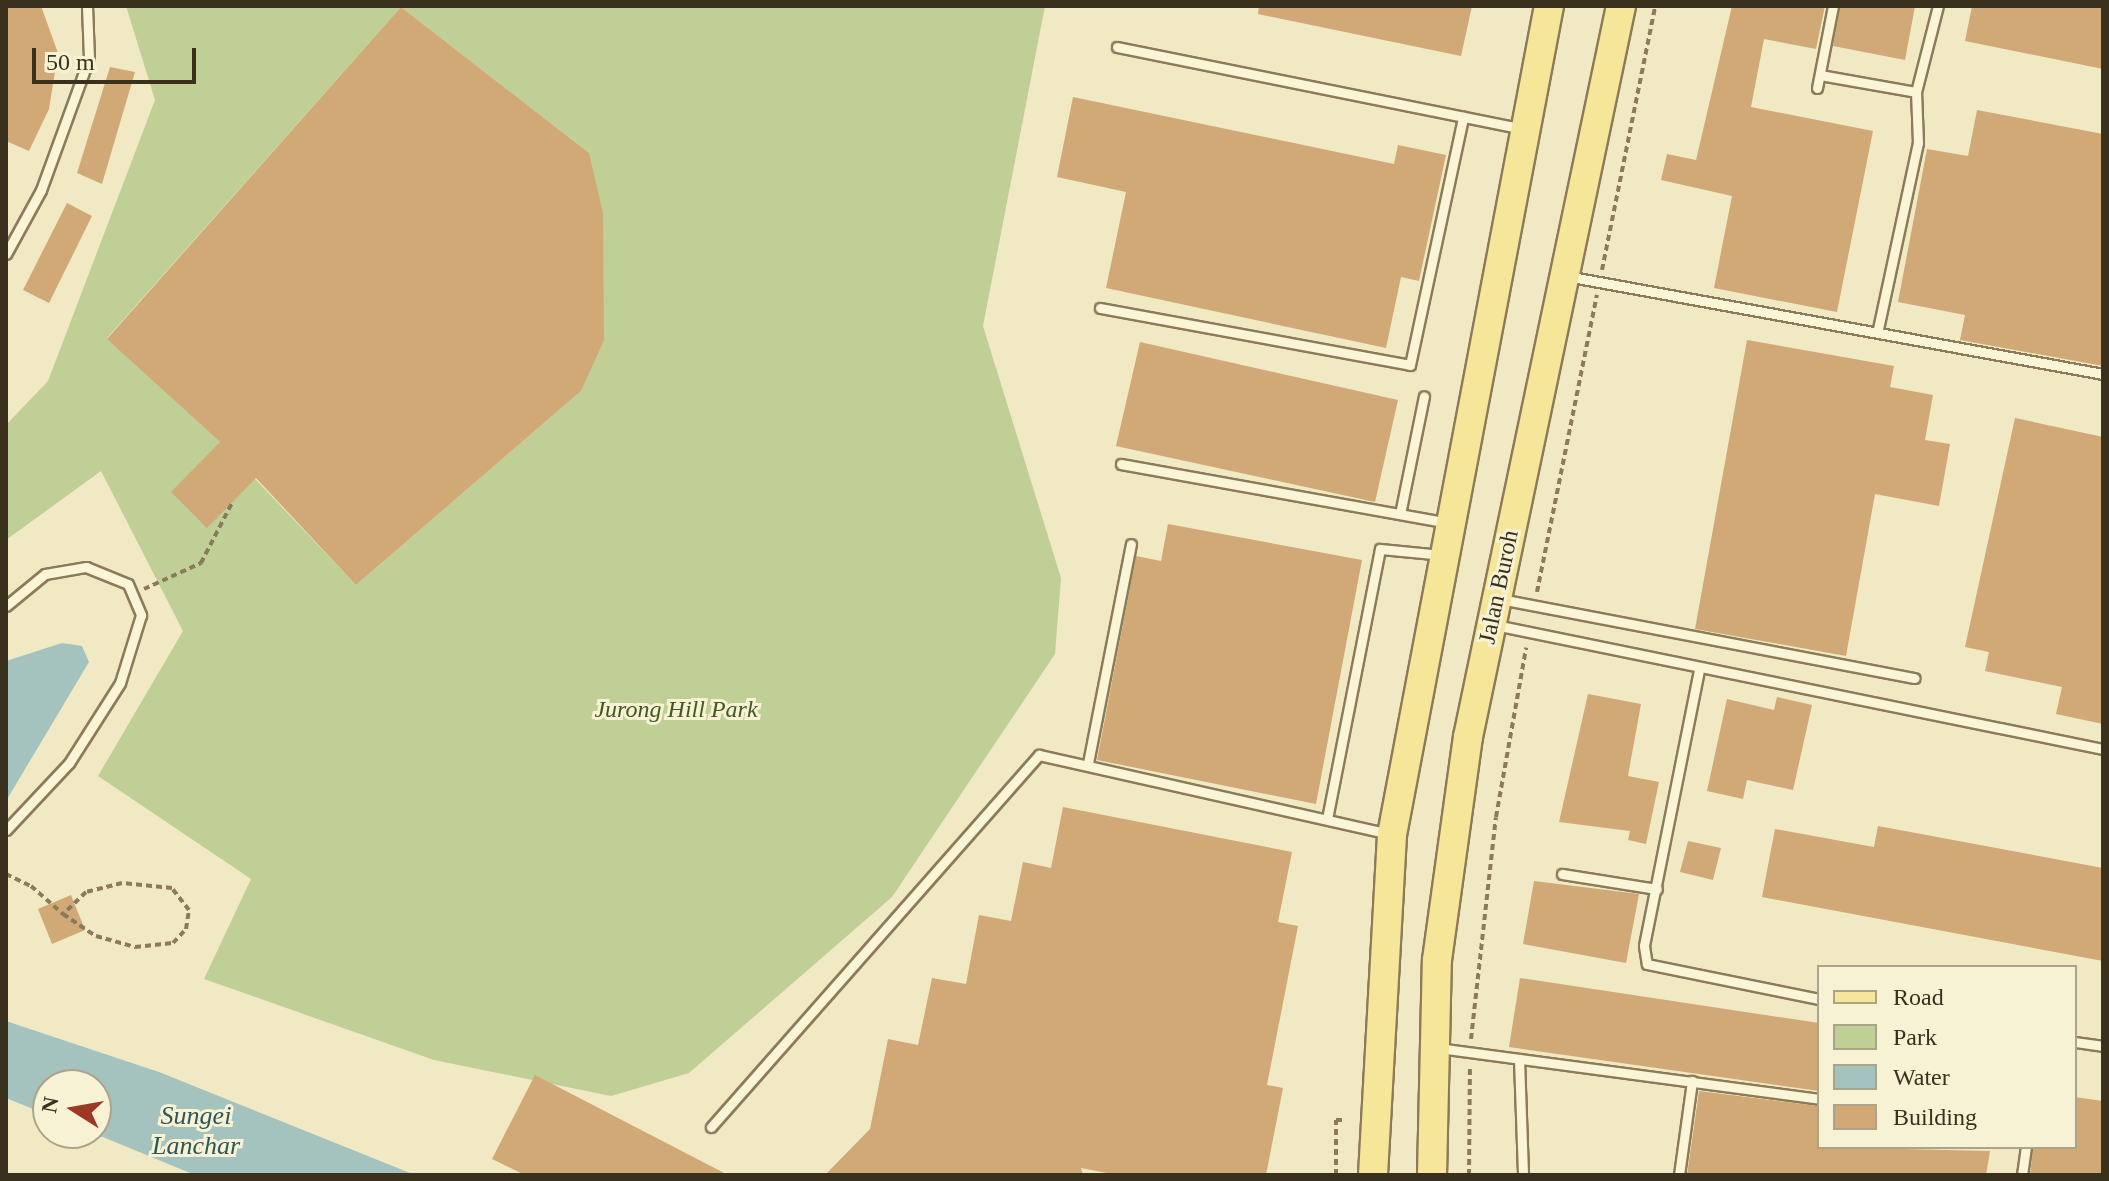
<!DOCTYPE html>
<style>
body{margin:0}
#map{position:relative;width:2109px;height:1181px;overflow:hidden;background:#f0e9c3;font-family:"Times New Roman",serif}
div>[style]{position:absolute}
.green>*{inset:0;background:#c0cf96}
.water>*{inset:0;background:#a5c3be}
.building>*{inset:0;background:#d0a977}
.path>*{height:4px;margin-top:-2px;transform-origin:0;background:repeating-linear-gradient(90deg,#8b7b59 0 6px,transparent 0 10px)}
.roads{filter:drop-shadow(2px 0 #8b7b59) drop-shadow(-2px 0 #8b7b59) drop-shadow(0 2px #8b7b59) drop-shadow(0 -2px #8b7b59)}
.lane>*{height:9px;margin:-4.5px;padding:0 4.5px;transform-origin:4.5px;border-radius:4.5px;background:#faf5d7}
.primary>*{height:28px;margin:-14px;padding:0 14px;transform-origin:14px;border-radius:14px;background:#f5e699}
span{translate:-50% -50%;white-space:nowrap;text-align:center;line-height:1.15;-webkit-text-stroke:6px #f7f2d3;paint-order:stroke}
.street-label{font-size:24px;color:#3a301e}
.park-label{font-size:24px;color:#435823;font-style:italic}
.water-label{font-size:26px;color:#2c575b;font-style:italic}
.frame{position:absolute;inset:0;border:8px solid #3a301e;pointer-events:none}
.legend{position:absolute;left:1817px;top:965px;width:260px;height:184px;box-sizing:border-box;background:#f7f2d3;border:2px solid #aba48b;margin:0;padding:10px 14px;list-style:none;font-size:24px;color:#3a301e}
.legend li{display:flex;align-items:center;gap:16px;height:40px}
.legend b{width:40px;border:2px solid #aba48b}
.north{position:absolute;left:32px;top:1069px;width:80px;height:80px;box-sizing:border-box;background:#f7f2d3;border:2px solid #aba48b;border-radius:50%;rotate:281deg;font-size:22px;font-weight:700;line-height:32px;text-align:center;color:#3a301e}
.north::after{content:'';display:block;margin:auto;width:28px;height:36px;background:#9d3726;clip-path:polygon(50% 0,100% 100%,50% 72%,0 100%)}
.scale{position:absolute;left:32px;top:48px;width:164px;height:36px;box-sizing:border-box;border:4px solid #3a301e;border-top:0;padding-left:10px;font-size:24px;line-height:28px;white-space:nowrap;color:#3a301e;-webkit-text-stroke:6px #f7f2d3;paint-order:stroke}
</style>
<div id="map">
<div class="green">
<div style="clip-path:polygon(evenodd,126px 6px,1045px 6px,983px 326px,1061px 578px,1055px 654px,892px 897px,689px 1073px,611px 1096px,434px 1060px,204px 979px,251px 879px,98px 776px,183px 631px,101px 471px,6px 540px,6px 425px,48px 381px,155px 100px,126px 6px,401px 7px,589px 153px,581px 391px,356px 585px,220px 442px,107px 338px,401px 7px)"></div>
</div>
<div class="water">
<div style="clip-path:polygon(62px 643px,82px 646px,89px 662px,6px 801px,6px 661px)"></div>
<div style="clip-path:polygon(6px 1021px,159px 1072px,415px 1175px,195px 1175px,93px 1133px,96px 1085px,48px 1085px,48px 1115px,6px 1098px)"></div>
</div>
<div class="building">
<div style="clip-path:polygon(6px 6px,41px 6px,58px 53px,49px 109px,29px 151px,6px 141px)"></div>
<div style="clip-path:polygon(1259px 6px,1472px 6px,1461px 56px,1258px 14px)"></div>
<div style="clip-path:polygon(1732px 6px,1825px 6px,1816px 49px,1764px 39px,1751px 107px,1873px 131px,1837px 312px,1714px 288px,1732px 196px,1661px 180px,1667px 154px,1696px 160px)"></div>
<div style="clip-path:polygon(1840px 6px,1915px 6px,1905px 60px,1833px 46px)"></div>
<div style="clip-path:polygon(1972px 6px,2103px 6px,2103px 69px,1965px 41px)"></div>
<div style="clip-path:polygon(401px 7px,589px 153px,603px 213px,604px 340px,581px 391px,356px 585px,256px 478px,207px 528px,171px 492px,220px 442px,107px 339px)"></div>
<div style="clip-path:polygon(110px 67px,135px 72px,102px 184px,77px 173px)"></div>
<div style="clip-path:polygon(1073px 97px,1394px 164px,1398px 145px,1446px 155px,1419px 281px,1401px 277px,1386px 348px,1106px 288px,1126px 192px,1057px 177px)"></div>
<div style="clip-path:polygon(1977px 110px,2103px 134px,2103px 366px,1960px 340px,1965px 315px,1898px 302px,1927px 149px,1968px 156px)"></div>
<div style="clip-path:polygon(67px 203px,92px 216px,49px 303px,23px 290px)"></div>
<div style="clip-path:polygon(1747px 340px,1894px 366px,1890px 387px,1933px 395px,1925px 440px,1950px 444px,1939px 506px,1875px 494px,1846px 656px,1695px 629px)"></div>
<div style="clip-path:polygon(1140px 342px,1398px 400px,1375px 502px,1116px 446px)"></div>
<div style="clip-path:polygon(2015px 418px,2103px 437px,2103px 724px,2056px 714px,2062px 687px,1985px 671px,1989px 652px,1965px 647px)"></div>
<div style="clip-path:polygon(1168px 524px,1362px 560px,1316px 804px,1097px 760px,1136px 556px,1161px 561px)"></div>
<div style="clip-path:polygon(1588px 694px,1641px 704px,1628px 776px,1659px 782px,1646px 844px,1628px 840px,1630px 831px,1559px 822px)"></div>
<div style="clip-path:polygon(1777px 697px,1812px 705px,1793px 790px,1747px 780px,1743px 799px,1707px 791px,1727px 699px,1774px 710px)"></div>
<div style="clip-path:polygon(1063px 807px,1292px 852px,1278px 922px,1298px 926px,1267px 1085px,1283px 1088px,1266px 1175px,1117px 1175px,1081px 1168px,1083px 1175px,825px 1175px,870px 1129px,888px 1039px,918px 1045px,932px 978px,966px 984px,979px 915px,1011px 921px,1023px 862px,1051px 868px)"></div>
<div style="clip-path:polygon(1878px 826px,2103px 868px,2103px 961px,1762px 897px,1775px 829px,1874px 847px)"></div>
<div style="clip-path:polygon(1688px 841px,1721px 848px,1713px 880px,1680px 872px)"></div>
<div style="clip-path:polygon(1534px 881px,1639px 894px,1626px 963px,1523px 944px)"></div>
<div style="clip-path:polygon(71px 895px,85px 930px,52px 944px,38px 909px)"></div>
<div style="clip-path:polygon(1520px 978px,1819px 1023px,1819px 1091px,1509px 1047px)"></div>
<div style="clip-path:polygon(535px 1075px,728px 1175px,525px 1175px,492px 1159px)"></div>
<div style="clip-path:polygon(1699px 1091px,1819px 1106px,1819px 1147px,1990px 1151px,1986px 1175px,1687px 1175px)"></div>
<div style="clip-path:polygon(2075px 1097px,2103px 1101px,2103px 1175px,2030px 1175px,2033px 1147px,2075px 1147px)"></div>
</div>
<div class="path">
<div style="left:1602px;top:270px;width:269px;rotate:-78.6deg"></div>
<div style="left:144px;top:589px;width:63px;rotate:-24.5deg"></div>
<div style="left:201px;top:563px;width:70px;rotate:-62.7deg"></div>
<div style="left:1537px;top:592px;width:303px;rotate:-78.6deg"></div>
<div style="left:6px;top:874px;width:28px;rotate:26deg"></div>
<div style="left:31px;top:886px;width:43px;rotate:41.2deg"></div>
<div style="left:63px;top:914px;width:40px;rotate:34deg"></div>
<div style="left:96px;top:936px;width:41px;rotate:15.8deg"></div>
<div style="left:135px;top:947px;width:38px;rotate:-6deg"></div>
<div style="left:173px;top:943px;width:19px;rotate:-47deg"></div>
<div style="left:186px;top:929px;width:19px;rotate:-81deg"></div>
<div style="left:189px;top:910px;width:28px;rotate:-128deg"></div>
<div style="left:172px;top:888px;width:50px;rotate:-174.3deg"></div>
<div style="left:122px;top:883px;width:37px;rotate:166deg"></div>
<div style="left:86px;top:892px;width:32px;rotate:136deg"></div>
<div style="left:1471px;top:1039px;width:223px;rotate:-83.6deg"></div>
<div style="left:1496px;top:817px;width:172px;rotate:-79.9deg"></div>
<div style="left:1336px;top:1175px;width:55px;rotate:-90deg"></div>
<div style="left:1336px;top:1120px;width:8px"></div>
<div style="left:1469px;top:1175px;width:108px;rotate:-89.5deg"></div>
</div>
<div class="roads">
<div class="lane">
<div style="left:1117px;top:47px;width:413px;rotate:11.4deg"></div>
<div style="left:1820px;top:75px;width:97px;rotate:10deg"></div>
<div style="left:1817px;top:88px;width:84px;rotate:-79deg"></div>
<div style="left:6px;top:254px;width:73px;rotate:-61.3deg"></div>
<div style="left:41px;top:190px;width:140px;rotate:-70deg"></div>
<div style="left:89px;top:58px;width:52px;rotate:-92.2deg"></div>
<div style="left:1566px;top:276px;width:546px;rotate:10.34deg"></div>
<div style="left:1100px;top:308px;width:315px;rotate:10.4deg"></div>
<div style="left:1410px;top:365px;width:254px;rotate:-77.9deg"></div>
<div style="left:1878px;top:329px;width:190px;rotate:-77.9deg"></div>
<div style="left:1918px;top:143px;width:51px;rotate:-92.2deg"></div>
<div style="left:1916px;top:92px;width:89px;rotate:-75.7deg"></div>
<div style="left:1121px;top:464px;width:333px;rotate:10.2deg"></div>
<div style="left:1400px;top:514px;width:120px;rotate:-78.5deg"></div>
<div style="left:1500px;top:599px;width:422px;rotate:10.8deg"></div>
<div style="left:6px;top:606px;width:50px;rotate:-39.4deg"></div>
<div style="left:45px;top:574px;width:42px;rotate:-9.7deg"></div>
<div style="left:86px;top:567px;width:45px;rotate:22deg"></div>
<div style="left:128px;top:584px;width:34px;rotate:67deg"></div>
<div style="left:141px;top:615px;width:71px;rotate:107.2deg"></div>
<div style="left:120px;top:683px;width:95px;rotate:122.5deg"></div>
<div style="left:69px;top:763px;width:92px;rotate:133.2deg"></div>
<div style="left:1495px;top:625px;width:621px;rotate:11.53deg"></div>
<div style="left:1699px;top:670px;width:281px;rotate:101.3deg"></div>
<div style="left:1644px;top:946px;width:18px;rotate:81deg"></div>
<div style="left:1647px;top:964px;width:176px;rotate:11.5deg"></div>
<div style="left:1088px;top:763px;width:223px;rotate:-78.9deg"></div>
<div style="left:1327px;top:819px;width:275px;rotate:-78.9deg"></div>
<div style="left:1380px;top:549px;width:62px;rotate:5.5deg"></div>
<div style="left:1562px;top:874px;width:96px;rotate:9deg"></div>
<div style="left:2075px;top:1042px;width:28px;rotate:8deg"></div>
<div style="left:1438px;top:1048px;width:384px;rotate:7.6deg"></div>
<div style="left:1519px;top:1059px;width:116px;rotate:88deg"></div>
<div style="left:711px;top:1127px;width:496px;rotate:-48.6deg"></div>
<div style="left:1039px;top:755px;width:359px;rotate:12.7deg"></div>
<div style="left:1679px;top:1175px;width:95px;rotate:-82.1deg"></div>
<div style="left:2022px;top:1175px;width:28px;rotate:-82deg"></div>
</div>
<div class="primary">
<div style="left:1373px;top:1175px;width:341px;rotate:-86.8deg"></div>
<div style="left:1392px;top:835px;width:844px;rotate:-79.28deg"></div>
<div style="left:1432px;top:1175px;width:215px;rotate:-88.7deg"></div>
<div style="left:1437px;top:960px;width:225px;rotate:-82.1deg"></div>
<div style="left:1468px;top:737px;width:747px;rotate:-78.18deg"></div>
</div>
</div>
<div class="street-label">
<span style="left:1499px;top:587px;rotate:-78deg">Jalan Buroh</span>
</div>
<div class="park-label">
<span style="left:676px;top:710px">Jurong Hill Park</span>
</div>
<div class="water-label">
<span style="left:196px;top:1131px">Sungei<br>Lanchar</span>
</div>
<div class="frame"></div>
<ul class="legend">
<li><b style="height:10px;background:#f5e699"></b>Road</li>
<li><b style="height:22px;background:#c0cf96"></b>Park</li>
<li><b style="height:22px;background:#a5c3be"></b>Water</li>
<li><b style="height:22px;background:#d0a977"></b>Building</li>
</ul>
<div class="north">N</div>
<div class="scale">50 m</div>
</div>
